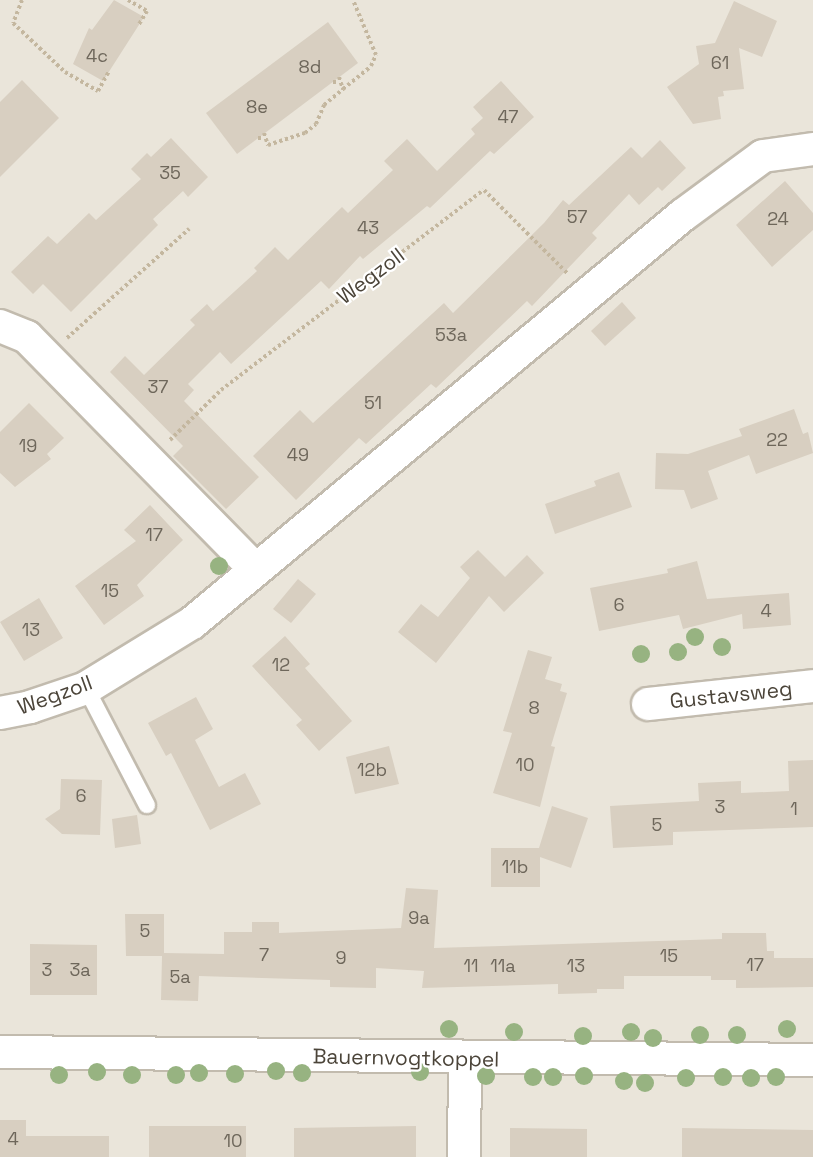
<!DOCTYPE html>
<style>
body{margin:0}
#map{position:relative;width:813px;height:1157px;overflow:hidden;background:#f6f3ec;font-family:"Space Grotesk",sans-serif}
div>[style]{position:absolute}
.residential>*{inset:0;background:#eae5da}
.building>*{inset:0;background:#d8cfc1}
.path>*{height:4px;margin-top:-2px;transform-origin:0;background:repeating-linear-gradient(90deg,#c4b79f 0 3px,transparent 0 6px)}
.roads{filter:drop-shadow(2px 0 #c2bbae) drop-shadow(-2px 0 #c2bbae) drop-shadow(0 2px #c2bbae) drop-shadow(0 -2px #c2bbae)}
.lane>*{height:16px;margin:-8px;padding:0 8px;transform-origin:8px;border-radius:8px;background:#fff}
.street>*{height:32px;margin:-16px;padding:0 16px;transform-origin:16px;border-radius:16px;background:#fff}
.trees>*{width:18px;height:18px;margin:-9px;border-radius:50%;background:#97b381}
span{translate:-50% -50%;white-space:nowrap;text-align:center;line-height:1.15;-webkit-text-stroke:4.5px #fff;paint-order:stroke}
.number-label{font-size:18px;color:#6e675b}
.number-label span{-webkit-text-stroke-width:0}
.street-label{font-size:21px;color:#4b4439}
</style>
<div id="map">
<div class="residential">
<div style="clip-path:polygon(0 0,813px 0,813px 1157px,0 1157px)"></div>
</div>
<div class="building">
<div style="clip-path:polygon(114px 0,144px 17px,103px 81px,73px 64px,89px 28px,92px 30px)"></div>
<div style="clip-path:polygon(734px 1px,777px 21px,762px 57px,739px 48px,744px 89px,723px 91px,724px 96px,718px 97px,721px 119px,693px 124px,667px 87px,699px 64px,696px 46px,715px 43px)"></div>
<div style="clip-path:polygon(328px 22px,358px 63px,237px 154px,206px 113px)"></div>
<div style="clip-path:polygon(22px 80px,59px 118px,0 177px,0 102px)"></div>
<div style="clip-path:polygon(501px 81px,534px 117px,494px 154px,490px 151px,430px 208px,427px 206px,363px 259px,360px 256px,329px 289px,321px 281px,231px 364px,220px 352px,188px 384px,194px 390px,184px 401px,259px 477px,226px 509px,173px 456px,183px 446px,110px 372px,125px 356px,144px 375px,195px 325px,190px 320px,207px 304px,213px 311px,257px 271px,254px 268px,275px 247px,288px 260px,342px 207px,348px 213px,393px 170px,384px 161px,407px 139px,437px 171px,475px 134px,471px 129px,483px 118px,473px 107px)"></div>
<div style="clip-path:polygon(171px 138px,208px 177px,188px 197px,183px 191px,153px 219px,158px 225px,71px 312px,43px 284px,33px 294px,11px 272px,48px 236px,57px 244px,89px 213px,96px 220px,141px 179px,131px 169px,147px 153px,151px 157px)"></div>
<div style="clip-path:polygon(660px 140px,686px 168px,662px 191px,658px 187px,639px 205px,629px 194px,592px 233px,597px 238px,532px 306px,527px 301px,436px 388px,431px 384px,366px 444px,359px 438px,296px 500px,253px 456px,300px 410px,313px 423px,444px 303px,453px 313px,544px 223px,563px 200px,569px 205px,631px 147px,642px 158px)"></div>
<div style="clip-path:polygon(785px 181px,813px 213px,813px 230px,772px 267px,736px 225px)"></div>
<div style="clip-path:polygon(622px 302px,636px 318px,605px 346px,591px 331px)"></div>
<div style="clip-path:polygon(29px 403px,64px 438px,47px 454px,51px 459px,15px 487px,0 473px,0 432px)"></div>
<div style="clip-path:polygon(794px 409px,803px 434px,808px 432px,813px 453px,756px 474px,749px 455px,708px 471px,718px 499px,691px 509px,684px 490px,655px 489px,656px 453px,688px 454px,742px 436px,739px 429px)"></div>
<div style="clip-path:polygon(619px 472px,632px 507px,555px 534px,545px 504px,596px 486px,594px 481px)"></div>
<div style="clip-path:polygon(150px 505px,183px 540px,137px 585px,144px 596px,104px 625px,75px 586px,136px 541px,124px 530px)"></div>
<div style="clip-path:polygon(478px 550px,505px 577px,527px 555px,544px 573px,504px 612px,489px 596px,436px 663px,398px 632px,421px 604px,438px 617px,470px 578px,460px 567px)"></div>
<div style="clip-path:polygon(697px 561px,707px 599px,789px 593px,791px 625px,743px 629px,742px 614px,683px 629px,679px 615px,599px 631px,590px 588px,668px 573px,667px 569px)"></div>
<div style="clip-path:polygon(298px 579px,316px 594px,291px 623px,273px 609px)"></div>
<div style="clip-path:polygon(39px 598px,63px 638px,24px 661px,0 622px)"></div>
<div style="clip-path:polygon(285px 636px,310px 664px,305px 668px,352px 721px,319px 751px,296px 725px,302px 720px,252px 666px)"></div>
<div style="clip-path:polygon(528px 650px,552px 657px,545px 679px,562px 684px,560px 691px,567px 693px,551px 746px,555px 747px,540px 807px,493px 793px,512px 733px,503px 731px)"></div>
<div style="clip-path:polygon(196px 697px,213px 729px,195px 740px,219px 787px,245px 773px,261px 804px,210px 830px,171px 753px,166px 756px,148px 723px)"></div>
<div style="clip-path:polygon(389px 746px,399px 784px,355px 794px,346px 757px)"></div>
<div style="clip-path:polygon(813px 760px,813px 827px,673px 832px,673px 845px,613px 848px,610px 806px,699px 801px,698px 783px,741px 781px,741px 793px,789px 791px,788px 761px)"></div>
<div style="clip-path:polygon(61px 779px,102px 780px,100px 835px,62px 834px,45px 819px,60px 809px)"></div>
<div style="clip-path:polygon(552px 806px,588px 818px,571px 868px,540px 857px,540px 887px,491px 887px,491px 848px,539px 848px)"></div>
<div style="clip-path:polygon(137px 815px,141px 844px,115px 848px,112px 819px)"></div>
<div style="clip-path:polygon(406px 888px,438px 890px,434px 948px,722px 939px,722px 933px,766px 933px,767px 951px,774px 951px,774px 958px,813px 958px,813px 987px,736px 988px,736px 980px,711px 980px,711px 976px,624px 976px,624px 989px,597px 989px,597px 993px,558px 994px,558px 984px,422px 988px,424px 971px,376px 968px,376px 988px,330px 987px,330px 980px,199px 976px,198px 1001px,161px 1000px,162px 956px,126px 956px,125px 914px,164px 914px,164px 953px,224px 954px,224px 932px,252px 932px,252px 922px,279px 922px,279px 933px,401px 928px)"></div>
<div style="clip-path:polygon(30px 944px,97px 945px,97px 995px,30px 995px)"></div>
<div style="clip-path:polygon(0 1120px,26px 1120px,26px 1136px,109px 1136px,109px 1157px,0 1157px)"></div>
<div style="clip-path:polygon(149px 1126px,246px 1126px,246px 1157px,149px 1157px)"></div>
<div style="clip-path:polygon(416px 1126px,416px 1157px,294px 1157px,294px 1128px)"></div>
<div style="clip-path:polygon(510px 1128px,587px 1129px,587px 1157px,510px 1157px)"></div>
<div style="clip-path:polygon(682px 1128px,813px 1130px,813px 1157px,682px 1157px)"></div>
</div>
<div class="path">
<div style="left:22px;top:0;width:25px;rotate:111deg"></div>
<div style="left:13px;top:23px;width:71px;rotate:43.3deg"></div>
<div style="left:65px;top:72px;width:38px;rotate:30deg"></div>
<div style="left:98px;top:91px;width:23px;rotate:-61deg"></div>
<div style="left:128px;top:0;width:22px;rotate:30deg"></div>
<div style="left:147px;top:11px;width:17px;rotate:121deg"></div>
<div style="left:339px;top:77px;width:13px;rotate:72deg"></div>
<div style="left:343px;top:89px;width:36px;rotate:-39deg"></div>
<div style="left:371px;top:66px;width:12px;rotate:-66deg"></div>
<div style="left:376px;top:55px;width:60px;rotate:-112.7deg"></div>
<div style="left:333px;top:82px;width:5px"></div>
<div style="left:264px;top:133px;width:13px;rotate:72deg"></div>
<div style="left:268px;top:145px;width:39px;rotate:-18deg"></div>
<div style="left:305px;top:133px;width:14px;rotate:-39deg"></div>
<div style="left:316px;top:124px;width:21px;rotate:-67deg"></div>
<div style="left:324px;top:105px;width:25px;rotate:-40deg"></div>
<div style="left:258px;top:138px;width:5px"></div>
<div style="left:67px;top:338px;width:164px;rotate:-41.8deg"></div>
<div style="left:170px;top:440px;width:71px;rotate:-44.4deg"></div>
<div style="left:221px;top:390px;width:330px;rotate:-37.3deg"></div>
<div style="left:484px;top:190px;width:119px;rotate:45deg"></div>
</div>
<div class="roads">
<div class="lane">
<div style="left:86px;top:688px;width:132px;rotate:62.5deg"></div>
</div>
<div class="street">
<div style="left:0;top:326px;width:29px;rotate:22deg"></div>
<div style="left:27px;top:337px;width:325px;rotate:45.5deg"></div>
<div style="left:648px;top:704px;width:166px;rotate:-6.2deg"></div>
<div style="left:0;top:713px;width:31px;rotate:-11deg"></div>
<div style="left:30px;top:707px;width:59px;rotate:-18.7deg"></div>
<div style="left:86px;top:688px;width:124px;rotate:-31.5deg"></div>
<div style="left:192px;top:623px;width:638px;rotate:-39.73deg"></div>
<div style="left:683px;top:215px;width:99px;rotate:-36.4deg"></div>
<div style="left:763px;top:156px;width:50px;rotate:-8deg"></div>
<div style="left:0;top:1052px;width:813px;rotate:0.56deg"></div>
<div style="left:464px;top:1157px;width:98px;rotate:-89.4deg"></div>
</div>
</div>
<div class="trees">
<div style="left:219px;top:566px"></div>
<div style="left:695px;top:637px"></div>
<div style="left:722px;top:647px"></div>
<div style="left:678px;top:652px"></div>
<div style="left:641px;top:654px"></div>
<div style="left:449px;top:1029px"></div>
<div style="left:787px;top:1029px"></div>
<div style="left:514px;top:1032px"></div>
<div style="left:631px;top:1032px"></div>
<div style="left:700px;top:1035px"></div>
<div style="left:737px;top:1035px"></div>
<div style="left:583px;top:1036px"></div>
<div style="left:653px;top:1038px"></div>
<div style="left:276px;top:1071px"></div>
<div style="left:97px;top:1072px"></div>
<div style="left:420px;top:1072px"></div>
<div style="left:199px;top:1073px"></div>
<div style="left:302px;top:1073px"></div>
<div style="left:235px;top:1074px"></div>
<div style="left:59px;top:1075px"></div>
<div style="left:132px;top:1075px"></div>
<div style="left:176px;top:1075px"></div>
<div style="left:486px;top:1076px"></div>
<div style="left:584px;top:1076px"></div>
<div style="left:533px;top:1077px"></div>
<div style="left:553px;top:1077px"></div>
<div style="left:723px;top:1077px"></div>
<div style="left:776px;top:1077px"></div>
<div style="left:686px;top:1078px"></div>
<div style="left:751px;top:1078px"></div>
<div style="left:624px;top:1081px"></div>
<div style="left:645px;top:1083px"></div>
</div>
<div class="number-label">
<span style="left:97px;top:56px">4c</span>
<span style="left:720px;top:63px">61</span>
<span style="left:310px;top:67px">8d</span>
<span style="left:257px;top:107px">8e</span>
<span style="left:508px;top:117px">47</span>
<span style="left:170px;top:173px">35</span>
<span style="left:577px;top:217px">57</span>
<span style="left:778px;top:219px">24</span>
<span style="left:368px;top:228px">43</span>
<span style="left:451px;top:335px">53a</span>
<span style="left:158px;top:387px">37</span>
<span style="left:373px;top:403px">51</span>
<span style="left:777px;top:440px">22</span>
<span style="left:28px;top:446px">19</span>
<span style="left:298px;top:455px">49</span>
<span style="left:154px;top:535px">17</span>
<span style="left:110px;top:591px">15</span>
<span style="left:619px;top:605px">6</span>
<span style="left:766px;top:611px">4</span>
<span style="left:31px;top:630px">13</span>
<span style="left:281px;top:665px">12</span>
<span style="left:534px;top:708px">8</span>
<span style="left:525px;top:765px">10</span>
<span style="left:372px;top:770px">12b</span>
<span style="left:81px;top:796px">6</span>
<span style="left:720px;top:807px">3</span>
<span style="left:794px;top:809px">1</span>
<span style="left:657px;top:825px">5</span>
<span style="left:515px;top:867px">11b</span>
<span style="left:419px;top:918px">9a</span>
<span style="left:145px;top:931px">5</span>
<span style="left:264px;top:955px">7</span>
<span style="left:669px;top:956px">15</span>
<span style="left:341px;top:958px">9</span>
<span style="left:755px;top:965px">17</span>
<span style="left:471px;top:966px">11</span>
<span style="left:503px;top:966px">11a</span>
<span style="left:576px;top:966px">13</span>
<span style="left:47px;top:970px">3</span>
<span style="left:80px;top:970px">3a</span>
<span style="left:180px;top:977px">5a</span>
<span style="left:13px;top:1139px">4</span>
<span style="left:233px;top:1141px">10</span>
</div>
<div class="street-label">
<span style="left:371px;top:276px;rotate:-37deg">Wegzoll</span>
<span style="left:55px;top:695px;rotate:-20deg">Wegzoll</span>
<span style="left:731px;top:695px;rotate:-6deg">Gustavsweg</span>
<span style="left:406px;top:1058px;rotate:1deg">Bauernvogtkoppel</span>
</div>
</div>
